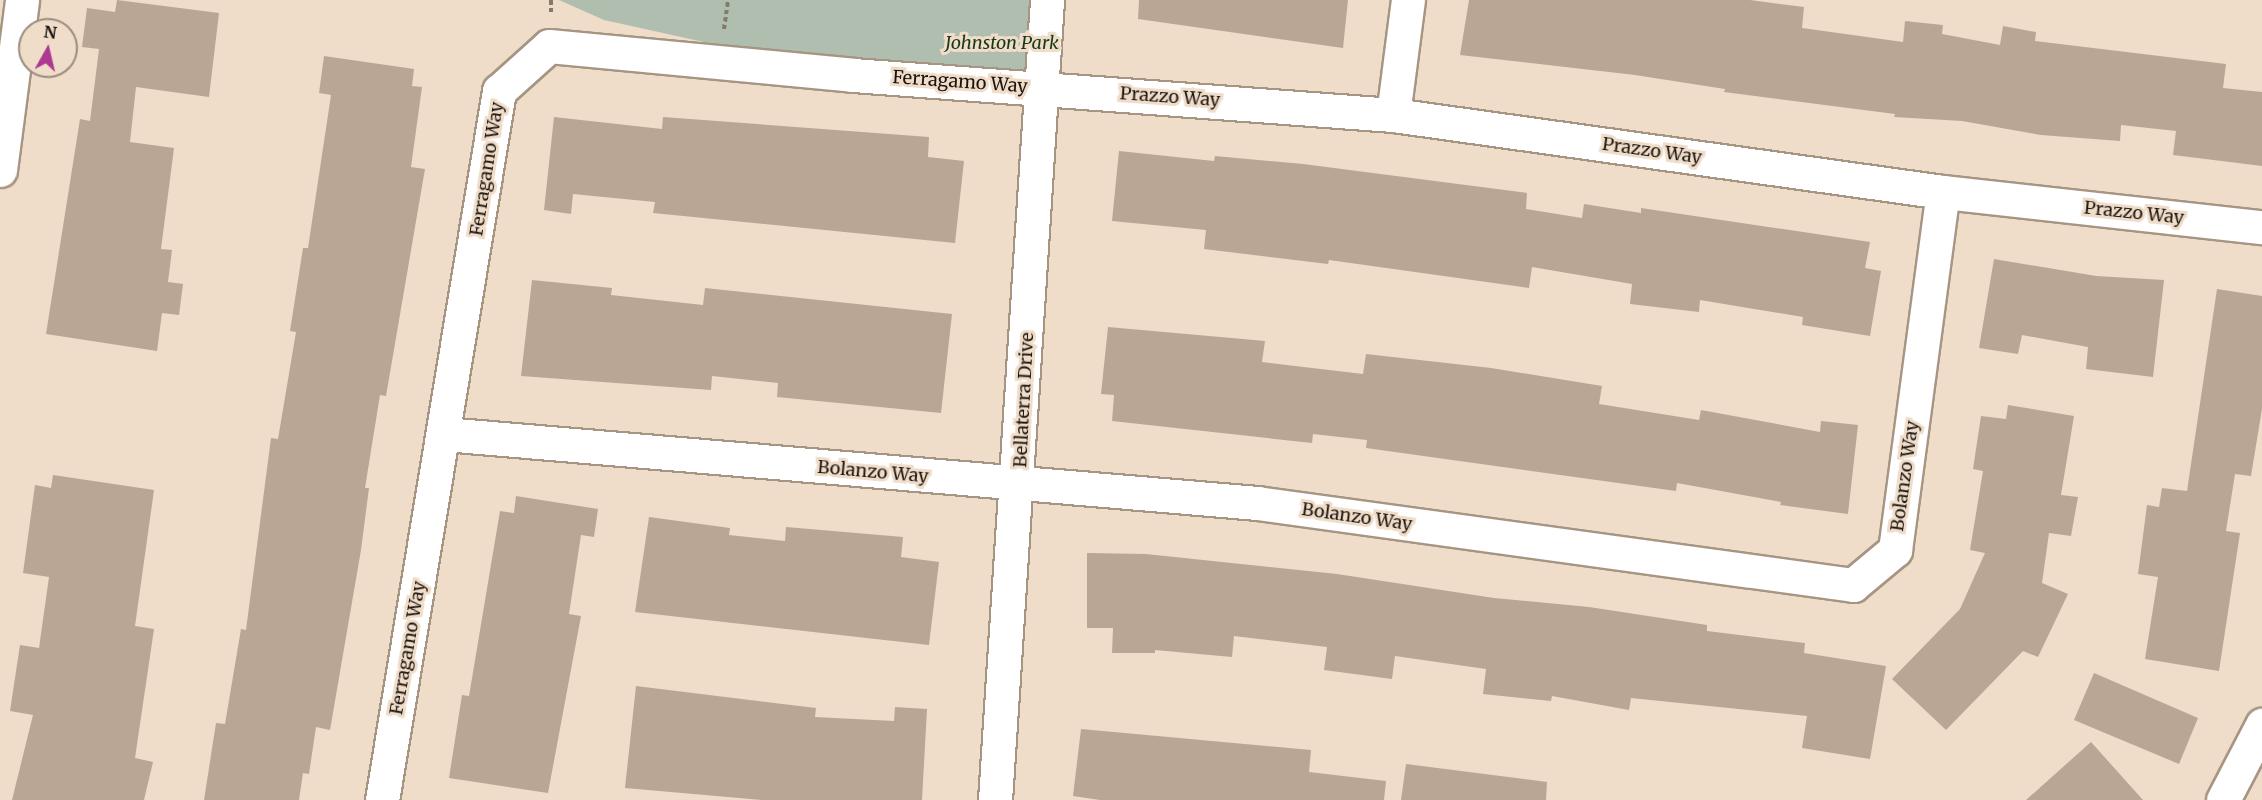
<!DOCTYPE html>
<style>
body{margin:0}
#map{position:relative;width:2262px;height:800px;overflow:hidden;background:#efdcc9;font-family:Merriweather,serif}
div>[style]{position:absolute}
.green>*{inset:0;background:#afbeae}
.building>*{inset:0;background:#baa695}
.path>*{height:4px;margin-top:-2px;transform-origin:0;background:repeating-linear-gradient(90deg,#85786c 0 4.5px,transparent 0 7.5px)}
.roads{filter:drop-shadow(2px 0 #a79583) drop-shadow(-2px 0 #a79583) drop-shadow(0 2px #a79583) drop-shadow(0 -2px #a79583)}
.minor>*{height:33px;margin:-16.5px;padding:0 16.5px;transform-origin:16.5px;border-radius:16.5px;background:#fff}
.tertiary>*{height:33px;margin:-16.5px;padding:0 16.5px;transform-origin:16.5px;border-radius:16.5px;background:#fff}
span{translate:-50% -50%;white-space:nowrap;text-align:center;line-height:1.15;-webkit-text-stroke:6px #efdcc9;paint-order:stroke}
.park-label{font-size:18px;color:#163916;font-style:italic}
.street-label{font-size:18px;color:#1b140e}
.north{position:absolute;left:18px;top:18px;width:60px;height:60px;box-sizing:border-box;background:#efdcc9;border:2px solid #9a8c7e;border-radius:50%;rotate:8deg;font-size:16px;font-weight:700;line-height:24px;text-align:center;color:#1b140e}
.north::after{content:'';display:block;margin:auto;width:21px;height:27px;background:#ad3992;clip-path:polygon(50% 0,100% 100%,50% 72%,0 100%)}
</style>
<div id="map">
<div class="green">
<div style="clip-path:polygon(559px 0,1049px 0,1042px 87px,853px 75px,604px 20px)"></div>
</div>
<div class="building">
<div style="clip-path:polygon(117px 0,219px 13px,209px 97px,136px 87px,130px 142px,174px 148px,161px 249px,172px 250px,168px 282px,183px 284px,179px 315px,162px 313px,157px 351px,46px 334px,80px 119px,90px 121px,99px 49px,82px 47px,87px 8px,115px 12px)"></div>
<div style="clip-path:polygon(1139px 0,1348px 0,1343px 48px,1138px 19px)"></div>
<div style="clip-path:polygon(1469px 0,1750px 0,1804px 7px,1802px 28px,1903px 42px,1905px 21px,1943px 25px,1942px 34px,2000px 45px,2003px 26px,2036px 32px,2035px 41px,2226px 64px,2223px 88px,2262px 92px,2262px 166px,2173px 155px,2176px 131px,2121px 125px,2120px 141px,2041px 135px,1962px 121px,1894px 117px,1895px 114px,1724px 92px,1725px 89px,1635px 75px,1460px 55px)"></div>
<div style="clip-path:polygon(324px 56px,414px 69px,412px 86px,422px 87px,411px 167px,425px 169px,386px 396px,380px 395px,365px 488px,369px 488px,361px 550px,330px 730px,316px 727px,309px 774px,303px 773px,299px 800px,204px 800px,216px 723px,225px 724px,241px 629px,246px 630px,271px 438px,278px 439px,296px 332px,290px 331px,303px 248px,308px 248px,331px 95px,319px 93px)"></div>
<div style="clip-path:polygon(554px 117px,662px 129px,663px 117px,929px 137px,928px 157px,964px 161px,955px 243px,653px 213px,655px 202px,573px 194px,571px 214px,544px 210px)"></div>
<div style="clip-path:polygon(1119px 151px,1214px 161px,1215px 156px,1303px 164px,1527px 193px,1526px 209px,1582px 218px,1584px 204px,1641px 213px,1641px 208px,1870px 242px,1865px 268px,1881px 271px,1870px 336px,1802px 325px,1803px 317px,1700px 300px,1699px 312px,1630px 304px,1632px 284px,1532px 267px,1529px 288px,1329px 260px,1328px 264px,1204px 249px,1206px 230px,1112px 221px)"></div>
<div style="clip-path:polygon(1994px 259px,2096px 276px,2164px 280px,2153px 377px,2086px 369px,2088px 347px,2022px 335px,2018px 354px,1979px 348px)"></div>
<div style="clip-path:polygon(532px 280px,612px 288px,611px 295px,703px 305px,705px 288px,952px 314px,941px 413px,777px 397px,778px 383px,712px 376px,711px 390px,521px 376px)"></div>
<div style="clip-path:polygon(2217px 289px,2262px 296px,2262px 409px,2251px 476px,2235px 474px,2226px 531px,2240px 533px,2219px 671px,2145px 659px,2158px 577px,2138px 574px,2147px 505px,2159px 507px,2162px 488px,2187px 491px)"></div>
<div style="clip-path:polygon(1108px 327px,1265px 341px,1262px 362px,1363px 374px,1366px 354px,1491px 368px,1602px 386px,1599px 404px,1699px 420px,1701px 410px,1820px 432px,1821px 421px,1858px 425px,1848px 514px,1780px 505px,1781px 502px,1677px 483px,1676px 491px,1366px 448px,1367px 440px,1313px 434px,1312px 443px,1112px 421px,1114px 395px,1101px 394px)"></div>
<div style="clip-path:polygon(2008px 405px,2074px 416px,2061px 495px,2078px 497px,2071px 536px,2049px 533px,2042px 583px,2068px 594px,2038px 657px,2023px 651px,1946px 730px,1892px 679px,1960px 609px,1985px 553px,1970px 550px,1983px 471px,1973px 469px,1981px 416px,2006px 419px)"></div>
<div style="clip-path:polygon(53px 475px,154px 490px,135px 626px,154px 629px,135px 758px,153px 762px,144px 800px,12px 800px,33px 715px,10px 711px,20px 645px,39px 648px,49px 577px,23px 573px,35px 485px,51px 488px)"></div>
<div style="clip-path:polygon(516px 496px,598px 509px,594px 537px,581px 535px,569px 614px,581px 616px,548px 793px,449px 778px,462px 695px,469px 696px,500px 511px,514px 513px)"></div>
<div style="clip-path:polygon(649px 517px,730px 528px,729px 535px,785px 541px,786px 527px,903px 537px,901px 557px,939px 562px,929px 645px,635px 612px)"></div>
<div style="clip-path:polygon(1087px 553px,1146px 554px,1337px 574px,1494px 598px,1589px 607px,1707px 625px,1707px 631px,1805px 643px,1804px 653px,1886px 666px,1870px 759px,1802px 748px,1807px 716px,1631px 698px,1629px 710px,1552px 696px,1551px 701px,1483px 694px,1486px 669px,1395px 656px,1392px 679px,1324px 670px,1327px 647px,1234px 636px,1232px 657px,1155px 650px,1155px 653px,1112px 653px,1113px 628px,1087px 628px)"></div>
<div style="clip-path:polygon(2094px 673px,2198px 718px,2179px 764px,2074px 720px)"></div>
<div style="clip-path:polygon(636px 686px,816px 708px,815px 717px,894px 721px,895px 707px,927px 709px,922px 800px,762px 800px,625px 788px)"></div>
<div style="clip-path:polygon(1081px 729px,1311px 750px,1309px 772px,1386px 781px,1384px 800px,1100px 800px,1073px 796px)"></div>
<div style="clip-path:polygon(2091px 742px,2143px 800px,2026px 800px)"></div>
<div style="clip-path:polygon(1406px 764px,1547px 782px,1546px 800px,1401px 800px)"></div>
</div>
<div class="path">
<div style="left:551px;top:12px;width:12px;rotate:-90deg"></div>
<div style="left:724px;top:29px;width:29px;rotate:-82deg"></div>
</div>
<div class="roads">
<div class="minor">
<div style="left:1393px;top:115px;width:116px;rotate:-82.6deg"></div>
<div style="left:0;top:170px;width:171px;rotate:-82.6deg"></div>
<div style="left:444px;top:434px;width:816px;rotate:4.85deg"></div>
<div style="left:1257px;top:503px;width:602px;rotate:7.83deg"></div>
<div style="left:1853px;top:585px;width:55px;rotate:-39.8deg"></div>
<div style="left:1895px;top:550px;width:361px;rotate:-82.4deg"></div>
<div style="left:382px;top:800px;width:719px;rotate:-80.63deg"></div>
<div style="left:499px;top:91px;width:67px;rotate:-42deg"></div>
<div style="left:549px;top:46px;width:305px;rotate:5.4deg"></div>
<div style="left:853px;top:75px;width:541px;rotate:4.24deg"></div>
<div style="left:1393px;top:115px;width:555px;rotate:7.97deg"></div>
<div style="left:1943px;top:192px;width:321px;rotate:6.3deg"></div>
<div style="left:2223px;top:800px;width:85px;rotate:-62.5deg"></div>
</div>
<div class="tertiary">
<div style="left:995px;top:800px;width:802px;rotate:-86.28deg"></div>
</div>
</div>
<div class="park-label">
<span style="left:1002px;top:43px">Johnston Park</span>
</div>
<div class="street-label">
<span style="left:960px;top:82px;rotate:4deg">Ferragamo Way</span>
<span style="left:1170px;top:97px;rotate:4deg">Prazzo Way</span>
<span style="left:1652px;top:151px;rotate:8deg">Prazzo Way</span>
<span style="left:487px;top:169px;rotate:-81deg">Ferragamo Way</span>
<span style="left:2134px;top:213px;rotate:6deg">Prazzo Way</span>
<span style="left:1024px;top:400px;rotate:-87deg">Bellaterra Drive</span>
<span style="left:873px;top:472px;rotate:5deg">Bolanzo Way</span>
<span style="left:1905px;top:476px;rotate:-82deg">Bolanzo Way</span>
<span style="left:1357px;top:517px;rotate:8deg">Bolanzo Way</span>
<span style="left:408px;top:648px;rotate:-80deg">Ferragamo Way</span>
</div>
<div class="north">N</div>
</div>
